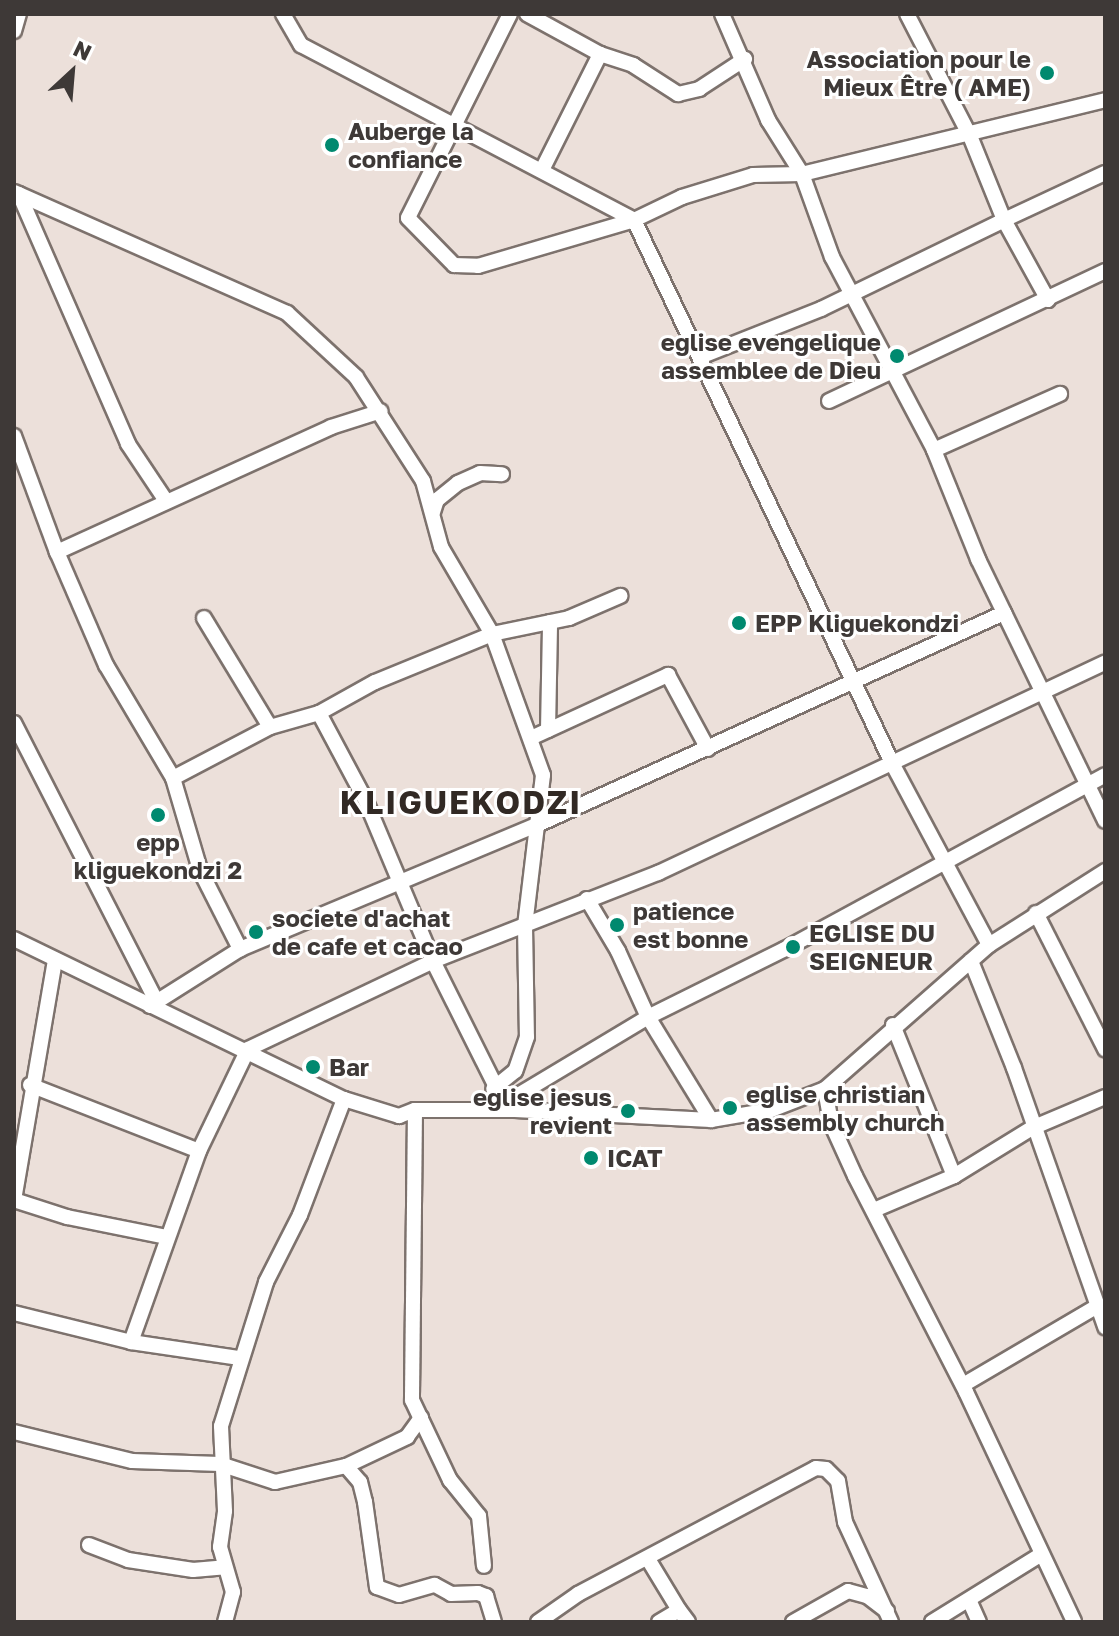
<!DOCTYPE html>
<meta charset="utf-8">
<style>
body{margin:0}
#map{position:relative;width:1119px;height:1636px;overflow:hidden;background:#ece0da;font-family:"Golos Text",sans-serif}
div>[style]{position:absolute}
.roads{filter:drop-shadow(2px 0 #7d726d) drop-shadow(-2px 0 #7d726d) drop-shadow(0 2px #7d726d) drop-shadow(0 -2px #7d726d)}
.minor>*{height:14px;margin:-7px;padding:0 7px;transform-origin:7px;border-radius:7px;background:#fff}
.dots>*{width:22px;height:22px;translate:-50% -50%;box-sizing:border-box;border:4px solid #fff;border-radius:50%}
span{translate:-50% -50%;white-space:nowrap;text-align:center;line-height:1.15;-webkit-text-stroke:6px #fff;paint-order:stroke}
.poi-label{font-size:24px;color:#3e3937;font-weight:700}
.right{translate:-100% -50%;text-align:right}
.left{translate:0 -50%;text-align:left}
.district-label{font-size:32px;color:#312924;font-weight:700;letter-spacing:2px}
.frame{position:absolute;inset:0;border:16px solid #3e3937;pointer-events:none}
.north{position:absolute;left:32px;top:32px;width:80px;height:80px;-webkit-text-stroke:6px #fff;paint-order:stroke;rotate:26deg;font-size:22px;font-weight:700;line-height:32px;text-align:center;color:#3e3937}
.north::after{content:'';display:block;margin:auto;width:28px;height:36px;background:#3e3937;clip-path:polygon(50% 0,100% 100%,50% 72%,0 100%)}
</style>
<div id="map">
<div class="roads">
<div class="minor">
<div style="left:283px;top:14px;width:36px;rotate:60deg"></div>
<div style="left:301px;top:45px;width:376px;rotate:27.7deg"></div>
<div style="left:634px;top:220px;width:603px;rotate:64.58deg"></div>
<div style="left:893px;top:765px;width:204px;rotate:61.9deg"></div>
<div style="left:510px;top:14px;width:228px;rotate:116.6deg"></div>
<div style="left:408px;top:218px;width:66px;rotate:45.6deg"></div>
<div style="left:454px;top:265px;width:24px;rotate:2deg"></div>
<div style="left:478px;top:266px;width:163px;rotate:-16.4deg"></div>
<div style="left:634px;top:220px;width:53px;rotate:-25.6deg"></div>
<div style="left:682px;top:197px;width:74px;rotate:-17.2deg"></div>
<div style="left:753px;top:175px;width:49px;rotate:-1.2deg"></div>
<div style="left:802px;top:174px;width:88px;rotate:70.1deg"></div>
<div style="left:832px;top:257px;width:218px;rotate:62.1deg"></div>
<div style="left:934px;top:450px;width:118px;rotate:68deg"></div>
<div style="left:978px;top:559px;width:291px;rotate:64.1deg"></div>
<div style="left:527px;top:14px;width:83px;rotate:28.7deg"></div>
<div style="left:600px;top:54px;width:35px;rotate:18deg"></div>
<div style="left:633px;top:65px;width:54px;rotate:32.8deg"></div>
<div style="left:678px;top:94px;width:22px;rotate:-13deg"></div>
<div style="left:699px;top:89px;width:55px;rotate:-33.1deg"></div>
<div style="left:722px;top:14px;width:116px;rotate:66.5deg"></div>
<div style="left:768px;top:120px;width:64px;rotate:57.8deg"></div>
<div style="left:802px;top:174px;width:312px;rotate:-13.7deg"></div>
<div style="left:14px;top:31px;width:18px;rotate:-74deg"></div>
<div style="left:542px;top:170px;width:130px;rotate:-63.4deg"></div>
<div style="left:14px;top:192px;width:299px;rotate:23.9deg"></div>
<div style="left:287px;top:313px;width:94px;rotate:42.8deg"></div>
<div style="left:356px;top:377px;width:124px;rotate:57.2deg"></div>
<div style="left:423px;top:481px;width:68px;rotate:74.7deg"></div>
<div style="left:441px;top:547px;width:101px;rotate:59.6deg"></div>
<div style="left:492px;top:634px;width:150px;rotate:70.1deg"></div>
<div style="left:543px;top:775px;width:152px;rotate:96.8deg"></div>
<div style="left:525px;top:926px;width:111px;rotate:89deg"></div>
<div style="left:527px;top:1037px;width:36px;rotate:109deg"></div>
<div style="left:515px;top:1071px;width:28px;rotate:141deg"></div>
<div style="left:19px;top:194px;width:273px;rotate:66.4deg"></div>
<div style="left:128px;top:444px;width:69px;rotate:56.3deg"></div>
<div style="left:1048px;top:300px;width:91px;rotate:-118.8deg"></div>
<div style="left:1004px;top:220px;width:111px;rotate:-25deg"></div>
<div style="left:700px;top:357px;width:130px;rotate:-21.6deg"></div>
<div style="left:821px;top:309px;width:203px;rotate:-25.9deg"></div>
<div style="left:1004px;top:220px;width:91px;rotate:-112deg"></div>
<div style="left:970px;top:136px;width:137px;rotate:-117.3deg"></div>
<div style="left:829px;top:401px;width:305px;rotate:-25.2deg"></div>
<div style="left:14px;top:436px;width:124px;rotate:69.7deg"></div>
<div style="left:57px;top:552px;width:123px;rotate:66.6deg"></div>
<div style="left:106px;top:665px;width:131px;rotate:59.3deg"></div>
<div style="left:173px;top:778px;width:96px;rotate:73.6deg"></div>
<div style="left:200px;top:870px;width:89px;rotate:63.1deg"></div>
<div style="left:934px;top:450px;width:138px;rotate:-24deg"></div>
<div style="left:433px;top:512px;width:13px;rotate:-72deg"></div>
<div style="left:437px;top:500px;width:27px;rotate:-39deg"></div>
<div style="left:458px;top:483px;width:24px;rotate:-24deg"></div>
<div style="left:480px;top:473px;width:22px;rotate:3deg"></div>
<div style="left:57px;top:552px;width:301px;rotate:-24.5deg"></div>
<div style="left:331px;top:427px;width:52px;rotate:-17.7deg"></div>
<div style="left:204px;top:618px;width:127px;rotate:58.8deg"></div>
<div style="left:319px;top:713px;width:98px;rotate:61.9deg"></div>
<div style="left:365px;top:799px;width:176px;rotate:67.2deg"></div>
<div style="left:433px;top:961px;width:148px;rotate:63.4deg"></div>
<div style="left:14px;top:723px;width:312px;rotate:62.9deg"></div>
<div style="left:548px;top:730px;width:108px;rotate:-88.9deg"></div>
<div style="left:533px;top:737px;width:149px;rotate:-24.7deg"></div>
<div style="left:668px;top:675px;width:84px;rotate:61.6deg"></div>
<div style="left:173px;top:778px;width:110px;rotate:-27.7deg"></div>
<div style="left:270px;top:727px;width:51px;rotate:-15.9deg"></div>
<div style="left:319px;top:713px;width:64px;rotate:-29deg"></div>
<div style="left:375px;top:682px;width:126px;rotate:-22.3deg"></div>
<div style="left:492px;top:634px;width:79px;rotate:-11.7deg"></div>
<div style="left:569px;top:618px;width:56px;rotate:-23.3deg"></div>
<div style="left:587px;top:899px;width:61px;rotate:59.2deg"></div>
<div style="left:618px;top:951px;width:72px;rotate:65.6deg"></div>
<div style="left:648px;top:1017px;width:121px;rotate:58.5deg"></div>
<div style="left:1036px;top:913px;width:153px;rotate:63.1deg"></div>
<div style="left:14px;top:939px;width:367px;rotate:25.9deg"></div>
<div style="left:344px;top:1099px;width:58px;rotate:17.2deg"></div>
<div style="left:399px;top:1116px;width:17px;rotate:-21deg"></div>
<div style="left:415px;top:1110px;width:100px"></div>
<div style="left:515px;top:1110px;width:196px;rotate:2.9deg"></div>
<div style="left:711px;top:1120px;width:61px;rotate:-9.5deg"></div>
<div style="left:771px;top:1110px;width:58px;rotate:-21.3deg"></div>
<div style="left:825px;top:1089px;width:218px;rotate:-41.3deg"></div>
<div style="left:989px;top:945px;width:138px;rotate:-32.5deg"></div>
<div style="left:971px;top:961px;width:115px;rotate:68.1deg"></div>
<div style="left:1014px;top:1068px;width:275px;rotate:70.6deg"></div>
<div style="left:150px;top:1006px;width:107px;rotate:-32.3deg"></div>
<div style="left:240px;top:949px;width:322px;rotate:-22.7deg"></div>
<div style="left:537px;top:825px;width:513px;rotate:-24.42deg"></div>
<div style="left:893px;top:1025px;width:163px;rotate:68deg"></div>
<div style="left:30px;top:1085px;width:181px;rotate:21.3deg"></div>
<div style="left:825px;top:1089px;width:35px;rotate:80deg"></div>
<div style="left:831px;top:1123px;width:58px;rotate:65.6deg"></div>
<div style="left:855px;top:1176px;width:243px;rotate:62.8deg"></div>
<div style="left:966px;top:1392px;width:254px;rotate:64.8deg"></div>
<div style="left:510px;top:1100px;width:161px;rotate:-31deg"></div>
<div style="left:648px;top:1017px;width:153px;rotate:-26.4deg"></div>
<div style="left:785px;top:949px;width:364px;rotate:-28.5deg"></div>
<div style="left:415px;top:1110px;width:290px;rotate:90.6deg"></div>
<div style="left:412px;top:1400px;width:89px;rotate:64.6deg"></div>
<div style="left:450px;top:1480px;width:46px;rotate:51.1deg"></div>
<div style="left:479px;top:1516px;width:50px;rotate:84.3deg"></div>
<div style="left:14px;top:1200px;width:244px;rotate:-80.3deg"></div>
<div style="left:14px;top:1200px;width:56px;rotate:17.8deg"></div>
<div style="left:67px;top:1217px;width:101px;rotate:11.4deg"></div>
<div style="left:874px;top:1210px;width:87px;rotate:-23deg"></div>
<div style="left:954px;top:1176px;width:92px;rotate:-31.6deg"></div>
<div style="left:1032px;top:1128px;width:79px;rotate:-23deg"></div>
<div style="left:14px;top:1313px;width:121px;rotate:13.9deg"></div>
<div style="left:131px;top:1342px;width:110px;rotate:8.4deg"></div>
<div style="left:131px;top:1342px;width:203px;rotate:-70.4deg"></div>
<div style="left:199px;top:1151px;width:113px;rotate:-64.3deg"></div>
<div style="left:248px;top:1049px;width:205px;rotate:-25.4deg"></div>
<div style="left:433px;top:961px;width:242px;rotate:-21.4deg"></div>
<div style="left:658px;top:873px;width:494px;rotate:-25.2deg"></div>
<div style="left:963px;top:1385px;width:154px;rotate:-30.4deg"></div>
<div style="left:14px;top:1432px;width:122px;rotate:13.8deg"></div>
<div style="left:132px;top:1461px;width:88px;rotate:2deg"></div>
<div style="left:220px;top:1464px;width:58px;rotate:18.1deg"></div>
<div style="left:275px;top:1482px;width:73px;rotate:-12.7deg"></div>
<div style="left:346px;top:1466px;width:68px;rotate:-25.4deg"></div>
<div style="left:407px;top:1437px;width:24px;rotate:-54deg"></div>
<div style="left:346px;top:1466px;width:21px;rotate:49deg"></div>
<div style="left:360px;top:1482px;width:21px;rotate:76deg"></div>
<div style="left:365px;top:1502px;width:86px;rotate:82deg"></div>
<div style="left:377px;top:1587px;width:23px;rotate:20deg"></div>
<div style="left:399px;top:1595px;width:37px;rotate:-16deg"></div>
<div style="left:435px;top:1585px;width:18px;rotate:29deg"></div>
<div style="left:451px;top:1594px;width:27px;rotate:-2deg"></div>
<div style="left:478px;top:1593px;width:9px;rotate:21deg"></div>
<div style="left:486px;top:1596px;width:27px;rotate:73deg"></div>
<div style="left:89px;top:1545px;width:42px;rotate:21deg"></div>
<div style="left:128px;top:1560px;width:66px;rotate:8.7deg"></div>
<div style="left:193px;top:1570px;width:32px;rotate:-5deg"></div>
<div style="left:648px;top:1559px;width:60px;rotate:58.7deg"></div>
<div style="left:970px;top:1602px;width:22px;rotate:66deg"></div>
<div style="left:225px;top:1622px;width:31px;rotate:-75deg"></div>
<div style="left:233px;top:1592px;width:47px;rotate:-106.1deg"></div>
<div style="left:220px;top:1547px;width:36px;rotate:-82deg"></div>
<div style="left:225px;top:1511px;width:85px;rotate:-92.7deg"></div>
<div style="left:221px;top:1426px;width:151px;rotate:-72.6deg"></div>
<div style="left:266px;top:1282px;width:75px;rotate:-63.1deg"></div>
<div style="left:300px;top:1215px;width:124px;rotate:-69.2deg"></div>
<div style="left:538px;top:1622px;width:49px;rotate:-35deg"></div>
<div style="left:578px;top:1594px;width:269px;rotate:-27.9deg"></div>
<div style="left:816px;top:1468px;width:10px;rotate:6deg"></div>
<div style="left:826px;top:1469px;width:17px;rotate:45deg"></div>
<div style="left:838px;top:1481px;width:42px;rotate:80.3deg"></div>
<div style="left:845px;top:1522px;width:110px;rotate:65.3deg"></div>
<div style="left:659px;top:1622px;width:23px;rotate:-31deg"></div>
<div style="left:679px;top:1610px;width:15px;rotate:53deg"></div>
<div style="left:793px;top:1622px;width:63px;rotate:-29.4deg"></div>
<div style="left:848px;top:1591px;width:20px;rotate:15deg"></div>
<div style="left:867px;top:1596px;width:25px;rotate:37deg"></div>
<div style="left:932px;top:1622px;width:127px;rotate:-31.8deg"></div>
</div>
</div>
<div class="dots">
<div style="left:1047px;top:73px;background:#00896f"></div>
<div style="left:332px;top:145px;background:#00896f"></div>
<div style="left:897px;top:356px;background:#00896f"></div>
<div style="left:739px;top:623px;background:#00896f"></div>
<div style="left:158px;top:815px;background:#00896f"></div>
<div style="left:617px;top:925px;background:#00896f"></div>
<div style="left:256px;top:932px;background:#00896f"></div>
<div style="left:793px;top:947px;background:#00896f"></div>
<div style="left:313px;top:1067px;background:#00896f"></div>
<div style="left:730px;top:1108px;background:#00896f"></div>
<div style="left:628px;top:1111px;background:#00896f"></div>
<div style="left:591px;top:1158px;background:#00896f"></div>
</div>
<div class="poi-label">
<span class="right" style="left:1031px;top:73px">Association pour le<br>Mieux Être ( AME)</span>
<span class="left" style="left:348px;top:145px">Auberge la<br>confiance</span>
<span class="right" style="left:881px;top:356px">eglise evengelique<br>assemblee de Dieu</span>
<span class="left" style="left:755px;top:623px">EPP Kliguekondzi</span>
<span style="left:158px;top:856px">epp<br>kliguekondzi 2</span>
<span class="left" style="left:633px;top:925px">patience<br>est bonne</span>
<span class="left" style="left:272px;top:932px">societe d'achat<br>de cafe et cacao</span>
<span class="left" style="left:809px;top:947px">EGLISE DU<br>SEIGNEUR</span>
<span class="left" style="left:329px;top:1067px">Bar</span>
<span class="left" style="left:746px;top:1108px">eglise christian<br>assembly church</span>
<span class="right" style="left:612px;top:1111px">eglise jesus<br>revient</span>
<span class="left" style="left:607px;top:1158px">ICAT</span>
</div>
<div class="district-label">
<span style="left:461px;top:802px">KLIGUEKODZI</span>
</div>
<div class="frame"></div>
<div class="north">N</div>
</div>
